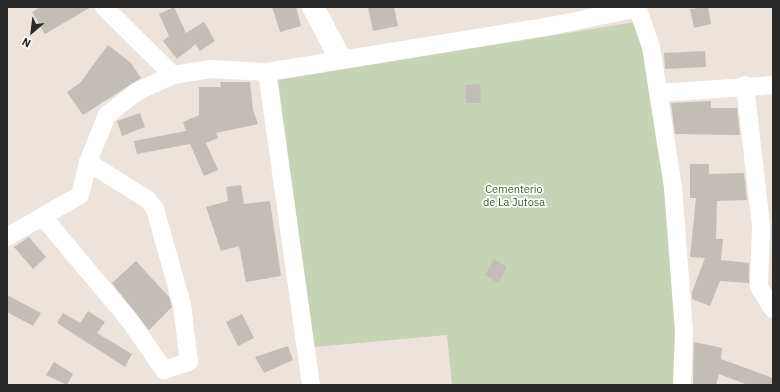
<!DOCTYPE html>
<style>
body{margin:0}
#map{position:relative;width:780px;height:392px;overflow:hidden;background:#ebe3dc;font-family:"IBM Plex Sans",sans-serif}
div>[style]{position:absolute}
.cemetery>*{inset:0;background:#c6d3b4}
.building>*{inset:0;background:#c3bdb8}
.street>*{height:18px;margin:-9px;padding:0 9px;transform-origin:9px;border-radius:9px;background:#fff}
.secondary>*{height:22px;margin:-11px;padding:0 11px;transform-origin:11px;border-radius:11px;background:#fff}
span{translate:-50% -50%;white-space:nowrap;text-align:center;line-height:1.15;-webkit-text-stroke:3.5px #fff;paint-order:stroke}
.park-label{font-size:11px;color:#32611e}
.frame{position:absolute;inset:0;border:8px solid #292929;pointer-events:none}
.north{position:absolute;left:12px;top:12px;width:40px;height:40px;-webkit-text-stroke:3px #fff;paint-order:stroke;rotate:208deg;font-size:11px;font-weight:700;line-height:16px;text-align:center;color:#292929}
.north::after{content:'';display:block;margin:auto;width:14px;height:18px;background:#292929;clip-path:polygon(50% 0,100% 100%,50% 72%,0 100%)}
</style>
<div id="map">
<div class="cemetery">
<div style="clip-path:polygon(635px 22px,645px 51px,668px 192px,678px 332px,676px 385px,452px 385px,447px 335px,314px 347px,278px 80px)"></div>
</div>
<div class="building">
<div style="clip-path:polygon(41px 7px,91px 7px,45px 34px,32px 12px)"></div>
<div style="clip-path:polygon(174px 7px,186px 33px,204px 22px,215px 41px,200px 51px,196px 44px,177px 59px,163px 41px,169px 36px,159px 14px)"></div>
<div style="clip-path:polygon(272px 7px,296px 7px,301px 26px,280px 32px)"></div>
<div style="clip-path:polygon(368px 7px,394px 7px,398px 26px,373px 31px)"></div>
<div style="clip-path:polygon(708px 7px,711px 24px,694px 28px,690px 9px)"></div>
<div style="clip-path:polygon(108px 45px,131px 63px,141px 78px,83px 115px,67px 92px,80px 83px)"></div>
<div style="clip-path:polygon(705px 51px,706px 67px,665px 69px,664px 53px)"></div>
<div style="clip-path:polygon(220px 82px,250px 82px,253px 110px,258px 124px,216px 133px,218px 138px,206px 143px,218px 170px,204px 176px,190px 144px,137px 154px,134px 141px,186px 131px,183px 122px,199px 115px,199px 87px,221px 87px)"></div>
<div style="clip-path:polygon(480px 84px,481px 103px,466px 103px,465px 85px)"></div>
<div style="clip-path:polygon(711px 101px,711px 108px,737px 108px,740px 135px,675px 134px,671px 103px)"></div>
<div style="clip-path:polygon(140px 113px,145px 127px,122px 136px,117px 121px)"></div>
<div style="clip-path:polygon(690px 164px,709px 164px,709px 174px,744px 173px,747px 200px,717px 201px,716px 239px,723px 239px,721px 260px,749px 263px,749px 283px,720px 281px,710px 306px,692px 299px,692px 292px,705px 258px,690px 257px,696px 198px,690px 198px)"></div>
<div style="clip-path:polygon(241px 185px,244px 204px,270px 201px,281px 276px,246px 282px,239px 246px,221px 251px,206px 207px,228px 201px,226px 187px)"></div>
<div style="clip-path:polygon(29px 237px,46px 257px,33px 269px,14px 247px)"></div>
<div style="clip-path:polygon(494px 259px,507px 267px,498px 283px,485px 275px)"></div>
<div style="clip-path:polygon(136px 261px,169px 297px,172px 307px,149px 330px,112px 283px)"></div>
<div style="clip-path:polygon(7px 295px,41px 313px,33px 326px,7px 312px)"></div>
<div style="clip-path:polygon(88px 311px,105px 322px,97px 333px,132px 354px,125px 367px,57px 323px,63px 313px,80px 323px)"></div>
<div style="clip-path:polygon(242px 314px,254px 338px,238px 346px,226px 322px)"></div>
<div style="clip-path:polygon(694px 342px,722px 348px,721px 359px,773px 378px,773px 385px,748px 385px,719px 374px,716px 385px,693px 385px)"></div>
<div style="clip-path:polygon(288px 346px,293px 360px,264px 373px,255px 357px)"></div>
<div style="clip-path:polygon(54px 362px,73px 374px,67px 385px,46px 375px)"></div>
</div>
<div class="street">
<div style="left:104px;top:7px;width:97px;rotate:44.6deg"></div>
<div style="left:637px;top:7px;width:42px;rotate:70.7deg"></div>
<div style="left:651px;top:47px;width:143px;rotate:81.1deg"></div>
<div style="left:673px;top:188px;width:142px;rotate:85.6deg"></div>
<div style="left:684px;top:330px;width:55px;rotate:92.1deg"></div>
<div style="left:267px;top:72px;width:316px;rotate:82deg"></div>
<div style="left:745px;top:85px;width:142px;rotate:83.5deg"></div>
<div style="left:761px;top:226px;width:61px;rotate:91.9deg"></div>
<div style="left:759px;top:287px;width:26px;rotate:58deg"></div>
<div style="left:659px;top:93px;width:114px;rotate:-4deg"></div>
<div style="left:43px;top:217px;width:136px;rotate:50.1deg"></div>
<div style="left:130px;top:321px;width:60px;rotate:55.2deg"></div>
<div style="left:164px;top:370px;width:26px;rotate:-18deg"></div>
<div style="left:189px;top:362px;width:57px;rotate:-97deg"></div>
<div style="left:182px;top:305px;width:100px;rotate:-105.7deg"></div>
<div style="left:155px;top:209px;width:11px;rotate:-128deg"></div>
<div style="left:148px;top:200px;width:71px;rotate:-147.7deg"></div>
<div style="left:7px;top:237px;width:84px;rotate:-29.9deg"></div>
<div style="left:80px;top:195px;width:34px;rotate:-76deg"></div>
<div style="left:88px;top:162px;width:51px;rotate:-68deg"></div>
<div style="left:107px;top:115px;width:37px;rotate:-38deg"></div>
<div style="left:136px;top:92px;width:41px;rotate:-24.7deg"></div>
<div style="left:173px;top:75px;width:38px;rotate:-9deg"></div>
<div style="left:211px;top:69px;width:56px;rotate:3.1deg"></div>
<div style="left:267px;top:72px;width:293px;rotate:-9.2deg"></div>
<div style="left:556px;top:25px;width:84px;rotate:-11.7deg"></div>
</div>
<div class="secondary">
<div style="left:313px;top:7px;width:58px;rotate:62.1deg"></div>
</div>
<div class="park-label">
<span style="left:514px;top:196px">Cementerio<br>de La Jutosa</span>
</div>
<div class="frame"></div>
<div class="north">N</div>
</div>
